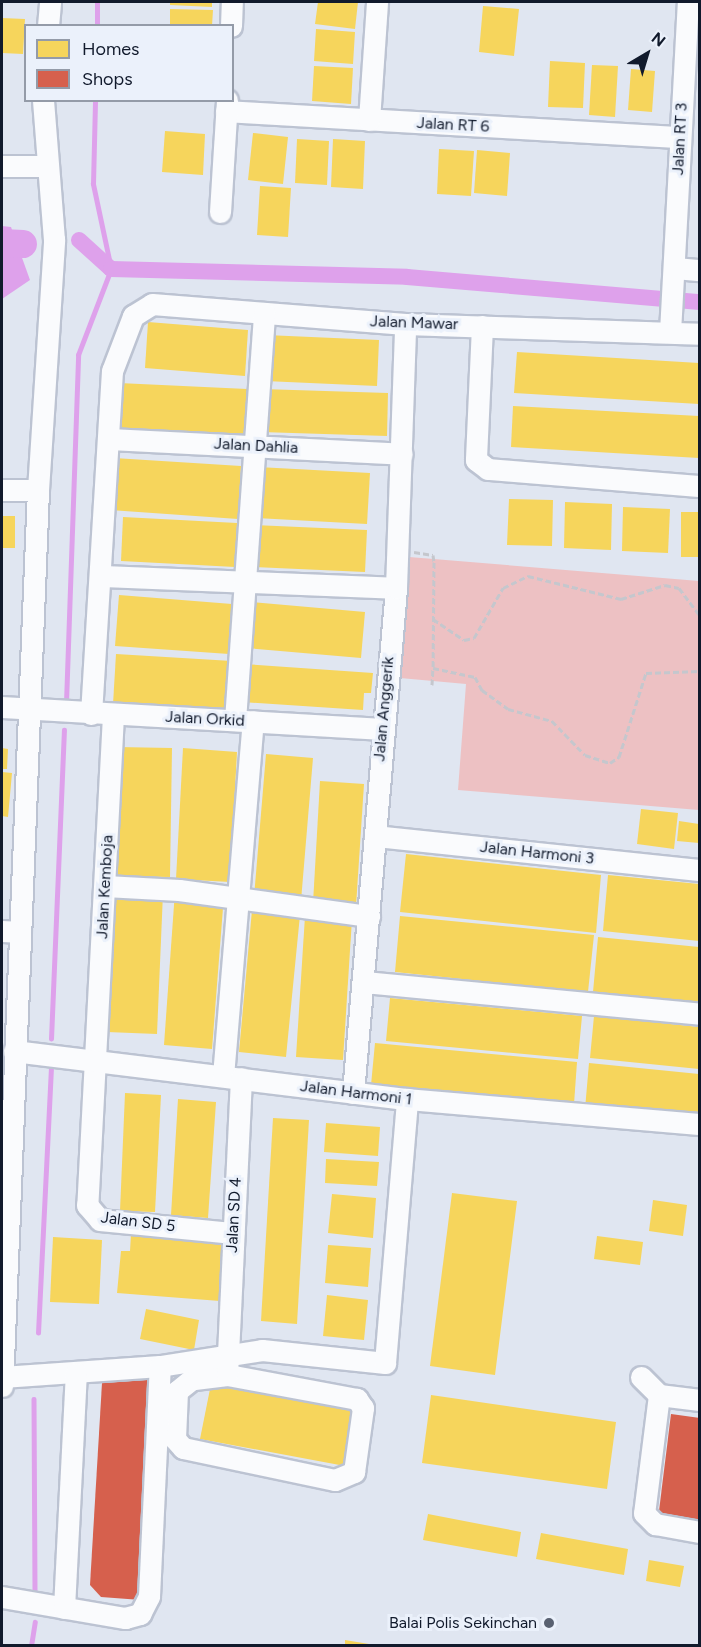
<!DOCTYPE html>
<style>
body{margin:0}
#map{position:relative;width:701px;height:1647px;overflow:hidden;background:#e0e6f1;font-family:Figtree,sans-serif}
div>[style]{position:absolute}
.green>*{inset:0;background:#edc1c3}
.water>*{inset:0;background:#dea1eb}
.homes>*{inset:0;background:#f6d55c}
.shops>*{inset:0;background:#d6604d}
.stream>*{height:4.5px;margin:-2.25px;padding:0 2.25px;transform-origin:2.25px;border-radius:2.25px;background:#dea1eb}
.canal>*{height:16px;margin:-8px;padding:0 8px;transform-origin:8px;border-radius:8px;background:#dea1eb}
.river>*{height:28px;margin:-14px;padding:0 14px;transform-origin:14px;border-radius:14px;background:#dea1eb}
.path>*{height:3px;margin-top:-1.5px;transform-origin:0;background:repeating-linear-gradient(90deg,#c5c7cd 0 6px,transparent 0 9px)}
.roads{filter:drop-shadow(2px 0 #bcc3d2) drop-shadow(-2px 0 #bcc3d2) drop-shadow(0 2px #bcc3d2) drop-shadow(0 -2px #bcc3d2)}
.minor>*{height:21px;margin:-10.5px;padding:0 10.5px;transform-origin:10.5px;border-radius:10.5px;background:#fafbfd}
.dots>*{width:16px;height:16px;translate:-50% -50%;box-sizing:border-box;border:3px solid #ebf1fb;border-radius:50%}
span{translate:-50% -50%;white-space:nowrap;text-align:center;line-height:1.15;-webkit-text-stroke:6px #ebf1fb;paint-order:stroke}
.street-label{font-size:16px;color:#111a2c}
.poi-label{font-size:16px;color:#111a2c}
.right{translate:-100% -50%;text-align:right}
.frame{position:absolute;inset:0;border:3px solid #111a2c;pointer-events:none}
.legend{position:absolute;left:24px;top:24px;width:210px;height:78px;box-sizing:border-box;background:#ebf1fb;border:2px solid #949ba8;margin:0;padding:8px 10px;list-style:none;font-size:18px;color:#111a2c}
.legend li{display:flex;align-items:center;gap:12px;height:30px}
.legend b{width:30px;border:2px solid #949ba8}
.north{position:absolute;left:617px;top:24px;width:60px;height:60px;-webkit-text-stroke:4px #ebf1fb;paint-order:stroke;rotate:38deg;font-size:16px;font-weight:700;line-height:24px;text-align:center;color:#111a2c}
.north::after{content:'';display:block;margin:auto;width:21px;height:27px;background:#111a2c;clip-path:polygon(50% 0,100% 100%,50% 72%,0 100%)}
</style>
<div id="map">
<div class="green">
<div style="clip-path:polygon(409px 557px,699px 581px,699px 810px,458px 790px,466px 684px,400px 678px)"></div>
</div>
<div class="water">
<div style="clip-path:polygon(2px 226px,11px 227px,30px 280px,2px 299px)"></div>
</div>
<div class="homes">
<div style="clip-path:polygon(170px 2px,212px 2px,212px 7px,170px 5px)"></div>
<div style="clip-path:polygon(318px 2px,358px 2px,355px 29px,315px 24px)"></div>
<div style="clip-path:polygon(483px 6px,519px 9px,514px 56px,479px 52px)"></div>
<div style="clip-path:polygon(170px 9px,213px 10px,212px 26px,170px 26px)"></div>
<div style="clip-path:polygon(2px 18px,25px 19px,23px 54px,2px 53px)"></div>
<div style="clip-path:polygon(316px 29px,355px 32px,353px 64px,314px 61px)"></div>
<div style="clip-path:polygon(550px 61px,585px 63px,583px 108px,548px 107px)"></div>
<div style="clip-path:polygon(592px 65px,618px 66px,615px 117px,589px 115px)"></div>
<div style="clip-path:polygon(314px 66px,353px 68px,351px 104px,312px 101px)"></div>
<div style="clip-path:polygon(631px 69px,655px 71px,652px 112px,628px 110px)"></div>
<div style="clip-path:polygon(165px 131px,205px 134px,203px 175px,162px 172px)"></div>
<div style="clip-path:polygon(253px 133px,288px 137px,283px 184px,248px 180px)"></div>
<div style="clip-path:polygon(297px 139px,329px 141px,327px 185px,295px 183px)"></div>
<div style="clip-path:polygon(333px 139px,365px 141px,363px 189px,331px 187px)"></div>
<div style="clip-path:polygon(439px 149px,474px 151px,471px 196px,437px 194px)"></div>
<div style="clip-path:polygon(477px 150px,510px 153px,507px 196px,474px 193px)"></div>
<div style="clip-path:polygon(260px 186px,291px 188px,288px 237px,257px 235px)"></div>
<div style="clip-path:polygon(148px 322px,248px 330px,245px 376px,145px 368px)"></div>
<div style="clip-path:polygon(266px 335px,379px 340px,377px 386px,265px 381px)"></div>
<div style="clip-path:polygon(517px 352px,699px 363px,699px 404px,514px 393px)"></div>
<div style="clip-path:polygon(119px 383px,247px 389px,246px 436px,117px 430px)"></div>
<div style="clip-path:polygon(262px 389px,388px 393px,387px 436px,261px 432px)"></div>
<div style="clip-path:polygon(513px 406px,699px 416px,699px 458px,511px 447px)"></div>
<div style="clip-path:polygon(114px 458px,241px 466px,238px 519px,110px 510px)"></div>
<div style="clip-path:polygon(258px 467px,370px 473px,367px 524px,256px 518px)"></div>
<div style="clip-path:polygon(509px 499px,553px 500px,552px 546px,507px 545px)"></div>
<div style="clip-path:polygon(565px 502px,612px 504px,611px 550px,564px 548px)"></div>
<div style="clip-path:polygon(623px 507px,670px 509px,668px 553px,622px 551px)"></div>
<div style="clip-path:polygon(681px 512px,699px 512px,699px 557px,681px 557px)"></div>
<div style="clip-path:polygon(2px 516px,15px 516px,15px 548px,2px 548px)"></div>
<div style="clip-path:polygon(123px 517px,237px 523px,235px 567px,121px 561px)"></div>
<div style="clip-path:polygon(254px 525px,367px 530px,365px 572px,253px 567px)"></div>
<div style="clip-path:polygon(119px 595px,232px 604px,229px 654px,115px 646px)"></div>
<div style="clip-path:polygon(250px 602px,365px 612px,361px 658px,246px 648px)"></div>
<div style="clip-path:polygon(116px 654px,232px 661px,230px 711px,113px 704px)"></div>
<div style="clip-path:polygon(244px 664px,373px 673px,371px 693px,364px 693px,363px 710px,242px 702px)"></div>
<div style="clip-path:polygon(117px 747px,172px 748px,170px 877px,114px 876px)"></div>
<div style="clip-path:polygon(2px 748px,8px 749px,7px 769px,2px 769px)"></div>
<div style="clip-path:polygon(183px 748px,237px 752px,230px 882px,176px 879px)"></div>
<div style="clip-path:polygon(266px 754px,313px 758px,301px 901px,254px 897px)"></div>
<div style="clip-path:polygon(2px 772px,12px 773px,8px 817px,2px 816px)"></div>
<div style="clip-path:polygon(320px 781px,364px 784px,356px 906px,313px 903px)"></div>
<div style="clip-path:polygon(641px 809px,678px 813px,674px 849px,637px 844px)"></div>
<div style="clip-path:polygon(679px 821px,699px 824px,699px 843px,677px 841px)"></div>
<div style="clip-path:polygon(406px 854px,601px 875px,596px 933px,400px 912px)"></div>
<div style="clip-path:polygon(608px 875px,699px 884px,699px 941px,603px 931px)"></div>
<div style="clip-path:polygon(113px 891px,163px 893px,157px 1034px,107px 1032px)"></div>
<div style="clip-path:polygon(175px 891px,224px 895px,212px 1049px,164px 1045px)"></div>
<div style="clip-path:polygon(252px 910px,300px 915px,286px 1057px,239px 1052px)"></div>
<div style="clip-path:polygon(305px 916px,352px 919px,343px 1060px,296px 1057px)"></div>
<div style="clip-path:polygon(400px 916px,594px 935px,588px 992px,395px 972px)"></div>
<div style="clip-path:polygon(598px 937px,699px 947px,699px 1003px,593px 992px)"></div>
<div style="clip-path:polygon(390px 998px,582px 1016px,578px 1059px,386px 1041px)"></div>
<div style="clip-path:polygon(594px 1016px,699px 1027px,699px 1069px,590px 1058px)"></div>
<div style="clip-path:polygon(375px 1043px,577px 1062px,574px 1104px,371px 1085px)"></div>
<div style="clip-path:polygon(589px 1063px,699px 1074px,699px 1120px,585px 1109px)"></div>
<div style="clip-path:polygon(125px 1093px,161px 1095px,155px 1212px,120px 1211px)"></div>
<div style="clip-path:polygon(178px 1099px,216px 1102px,208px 1218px,171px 1215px)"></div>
<div style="clip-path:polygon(273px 1118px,309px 1120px,297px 1324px,261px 1321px)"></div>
<div style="clip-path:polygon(326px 1123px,380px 1127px,378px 1156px,324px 1152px)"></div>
<div style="clip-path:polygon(326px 1159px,379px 1162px,377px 1186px,325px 1183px)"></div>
<div style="clip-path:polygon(452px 1193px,517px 1201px,495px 1375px,430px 1366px)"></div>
<div style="clip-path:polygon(332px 1194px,376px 1198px,373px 1238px,328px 1233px)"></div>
<div style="clip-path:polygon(653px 1200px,687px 1205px,683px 1236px,649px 1231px)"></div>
<div style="clip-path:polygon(131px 1234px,224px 1242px,220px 1301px,117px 1293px,121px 1251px,130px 1251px)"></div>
<div style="clip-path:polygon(597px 1236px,643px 1242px,640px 1265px,594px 1259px)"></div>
<div style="clip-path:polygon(53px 1237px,102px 1240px,99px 1304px,50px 1302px)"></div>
<div style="clip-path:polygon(328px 1245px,371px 1248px,368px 1287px,325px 1283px)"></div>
<div style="clip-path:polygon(327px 1295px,368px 1300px,364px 1340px,323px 1336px)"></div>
<div style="clip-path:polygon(146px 1309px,199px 1320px,194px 1350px,140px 1339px)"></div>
<div style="clip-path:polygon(211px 1384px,355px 1411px,345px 1466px,200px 1439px)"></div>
<div style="clip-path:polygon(431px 1395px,616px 1422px,607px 1489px,422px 1463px)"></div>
<div style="clip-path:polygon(428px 1514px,521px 1532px,517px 1557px,423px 1540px)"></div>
<div style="clip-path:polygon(541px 1533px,628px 1549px,624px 1575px,536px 1559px)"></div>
<div style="clip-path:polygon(649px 1560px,684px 1566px,680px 1587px,646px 1581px)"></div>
<div style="clip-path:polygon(345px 1640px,369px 1644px,369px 1646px,345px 1646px)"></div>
</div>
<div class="shops">
<div style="clip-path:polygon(112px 1372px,154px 1374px,141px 1600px,101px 1597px,90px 1585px,102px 1383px)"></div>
<div style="clip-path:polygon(671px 1414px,700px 1418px,700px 1525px,658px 1519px)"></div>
</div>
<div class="stream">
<div style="left:97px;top:26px;width:24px;rotate:-90deg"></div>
<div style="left:66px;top:703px;width:348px;rotate:-88deg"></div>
<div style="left:78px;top:355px;width:92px;rotate:-69deg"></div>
<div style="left:111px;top:269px;width:87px;rotate:-102deg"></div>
<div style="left:93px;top:184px;width:84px;rotate:-88.6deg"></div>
<div style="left:51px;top:1039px;width:309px;rotate:-87.6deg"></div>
<div style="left:38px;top:1333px;width:264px;rotate:-87.2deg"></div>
<div style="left:34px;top:1399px;width:191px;rotate:89.7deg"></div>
<div style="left:31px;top:1646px;width:24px;rotate:-81deg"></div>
</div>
<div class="canal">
<div style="left:79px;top:240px;width:43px;rotate:42.2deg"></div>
<div style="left:111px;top:269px;width:296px;rotate:1.5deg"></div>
<div style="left:407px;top:277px;width:294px;rotate:4.9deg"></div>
</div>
<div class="river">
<div style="left:2px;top:243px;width:21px;rotate:3deg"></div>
</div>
<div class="path">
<div style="left:414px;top:552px;width:19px;rotate:9deg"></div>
<div style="left:433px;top:555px;width:7px;rotate:82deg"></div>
<div style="left:434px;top:562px;width:106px;rotate:90.5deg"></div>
<div style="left:433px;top:668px;width:43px;rotate:12.1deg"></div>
<div style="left:475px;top:677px;width:15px;rotate:62deg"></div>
<div style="left:482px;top:690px;width:32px;rotate:36deg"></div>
<div style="left:508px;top:709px;width:46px;rotate:15.3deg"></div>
<div style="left:552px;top:721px;width:47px;rotate:45.9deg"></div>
<div style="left:585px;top:755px;width:26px;rotate:18deg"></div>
<div style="left:610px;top:763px;width:11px;rotate:-34deg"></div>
<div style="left:619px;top:757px;width:88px;rotate:-72.2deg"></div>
<div style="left:646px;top:673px;width:54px;rotate:-2.1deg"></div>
<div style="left:433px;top:619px;width:37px;rotate:34deg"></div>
<div style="left:464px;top:640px;width:10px;rotate:-11deg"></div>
<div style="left:474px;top:638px;width:58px;rotate:-59.9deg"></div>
<div style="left:503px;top:588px;width:28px;rotate:-26deg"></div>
<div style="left:528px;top:576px;width:96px;rotate:13.9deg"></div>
<div style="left:621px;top:599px;width:46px;rotate:-17.7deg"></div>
<div style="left:665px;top:585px;width:14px;rotate:12deg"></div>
<div style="left:679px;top:588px;width:35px;rotate:53deg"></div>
<div style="left:432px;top:685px;width:17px;rotate:-87deg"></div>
</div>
<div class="roads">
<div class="minor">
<div style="left:48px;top:26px;width:24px;rotate:-85deg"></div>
<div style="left:231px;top:26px;width:24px;rotate:-88deg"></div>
<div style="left:226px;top:111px;width:454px;rotate:3.3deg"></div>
<div style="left:369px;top:120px;width:118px;rotate:-86.1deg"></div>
<div style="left:2px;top:166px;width:45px"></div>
<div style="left:220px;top:212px;width:112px;rotate:-86.4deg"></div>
<div style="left:675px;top:268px;width:25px;rotate:5deg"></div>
<div style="left:482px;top:326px;width:134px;rotate:92.6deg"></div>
<div style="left:476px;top:460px;width:15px;rotate:37deg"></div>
<div style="left:488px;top:469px;width:213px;rotate:4.6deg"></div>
<div style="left:670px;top:332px;width:330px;rotate:-86.9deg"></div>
<div style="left:110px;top:439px;width:292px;rotate:2.9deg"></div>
<div style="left:2px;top:490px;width:36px"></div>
<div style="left:101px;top:576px;width:295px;rotate:2.3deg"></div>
<div style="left:2px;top:707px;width:380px;rotate:3.3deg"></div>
<div style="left:91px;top:714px;width:344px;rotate:-86.5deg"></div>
<div style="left:112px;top:371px;width:59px;rotate:-69.1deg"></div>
<div style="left:133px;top:316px;width:22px;rotate:-32deg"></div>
<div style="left:152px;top:304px;width:254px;rotate:4.5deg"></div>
<div style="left:405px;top:324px;width:295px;rotate:1.9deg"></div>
<div style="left:113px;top:715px;width:491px;rotate:93deg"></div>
<div style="left:87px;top:1205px;width:20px;rotate:49deg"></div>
<div style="left:100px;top:1220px;width:134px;rotate:5.6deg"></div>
<div style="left:235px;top:720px;width:408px;rotate:-85.9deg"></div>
<div style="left:375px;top:836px;width:327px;rotate:6deg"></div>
<div style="left:105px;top:886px;width:74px;rotate:3.1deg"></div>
<div style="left:179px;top:890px;width:192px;rotate:7.8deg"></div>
<div style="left:2px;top:931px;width:18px;rotate:3deg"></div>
<div style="left:364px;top:982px;width:338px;rotate:5.4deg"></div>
<div style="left:14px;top:1051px;width:396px;rotate:7deg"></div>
<div style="left:407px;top:1099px;width:294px;rotate:4.9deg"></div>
<div style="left:223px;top:1076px;width:356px;rotate:-85.2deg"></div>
<div style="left:353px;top:1093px;width:507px;rotate:-85.13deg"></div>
<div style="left:396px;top:588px;width:264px;rotate:-88deg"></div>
<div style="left:227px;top:1375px;width:35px;rotate:173deg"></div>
<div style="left:192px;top:1379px;width:19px;rotate:141deg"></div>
<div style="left:177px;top:1391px;width:48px;rotate:92.4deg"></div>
<div style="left:175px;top:1439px;width:12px;rotate:48deg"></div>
<div style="left:183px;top:1448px;width:155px;rotate:11.9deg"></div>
<div style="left:335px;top:1480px;width:21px;rotate:-23deg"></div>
<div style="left:354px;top:1472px;width:65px;rotate:-82deg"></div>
<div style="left:363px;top:1408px;width:11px;rotate:-124deg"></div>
<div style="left:357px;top:1399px;width:132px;rotate:-169.5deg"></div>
<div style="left:227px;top:1375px;width:297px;rotate:-87.3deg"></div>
<div style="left:2px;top:1377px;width:158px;rotate:-4deg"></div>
<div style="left:160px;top:1366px;width:103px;rotate:-8.9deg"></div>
<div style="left:262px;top:1350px;width:124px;rotate:6deg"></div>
<div style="left:385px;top:1363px;width:265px;rotate:-85.2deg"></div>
<div style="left:641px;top:1377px;width:25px;rotate:45deg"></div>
<div style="left:659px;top:1395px;width:41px;rotate:7deg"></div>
<div style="left:2px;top:1386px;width:897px;rotate:-87.7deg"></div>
<div style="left:38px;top:490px;width:251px;rotate:-86.3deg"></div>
<div style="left:54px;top:240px;width:140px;rotate:-94.5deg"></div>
<div style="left:659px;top:1395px;width:119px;rotate:97.2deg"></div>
<div style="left:644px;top:1513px;width:16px;rotate:45deg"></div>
<div style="left:655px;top:1524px;width:46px;rotate:10.1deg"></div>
<div style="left:2px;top:1597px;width:125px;rotate:9.7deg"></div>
<div style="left:125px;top:1618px;width:16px;rotate:-15deg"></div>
<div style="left:140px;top:1614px;width:20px;rotate:-63deg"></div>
<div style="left:149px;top:1596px;width:230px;rotate:-87.3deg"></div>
<div style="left:64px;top:1608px;width:235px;rotate:-87.1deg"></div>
</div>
</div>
<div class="dots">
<div style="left:549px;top:1623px;background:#596171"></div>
</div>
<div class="street-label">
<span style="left:453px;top:125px;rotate:3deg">Jalan RT 6</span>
<span style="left:680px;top:139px;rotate:-87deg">Jalan RT 3</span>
<span style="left:414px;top:323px;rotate:2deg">Jalan Mawar</span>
<span style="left:256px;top:446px;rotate:3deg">Jalan Dahlia</span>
<span style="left:384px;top:709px;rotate:-85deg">Jalan Anggerik</span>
<span style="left:205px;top:719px;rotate:3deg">Jalan Orkid</span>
<span style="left:537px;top:853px;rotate:6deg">Jalan Harmoni 3</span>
<span style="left:105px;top:887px;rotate:-87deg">Jalan Kemboja</span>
<span style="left:356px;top:1093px;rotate:7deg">Jalan Harmoni 1</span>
<span style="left:234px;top:1215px;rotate:-87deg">Jalan SD 4</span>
<span style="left:138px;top:1222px;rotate:7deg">Jalan SD 5</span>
</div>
<div class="poi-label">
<span class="right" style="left:537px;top:1623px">Balai Polis Sekinchan</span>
</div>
<div class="frame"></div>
<ul class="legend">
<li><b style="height:16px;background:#f6d55c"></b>Homes</li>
<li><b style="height:16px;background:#d6604d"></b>Shops</li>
</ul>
<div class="north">N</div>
</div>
